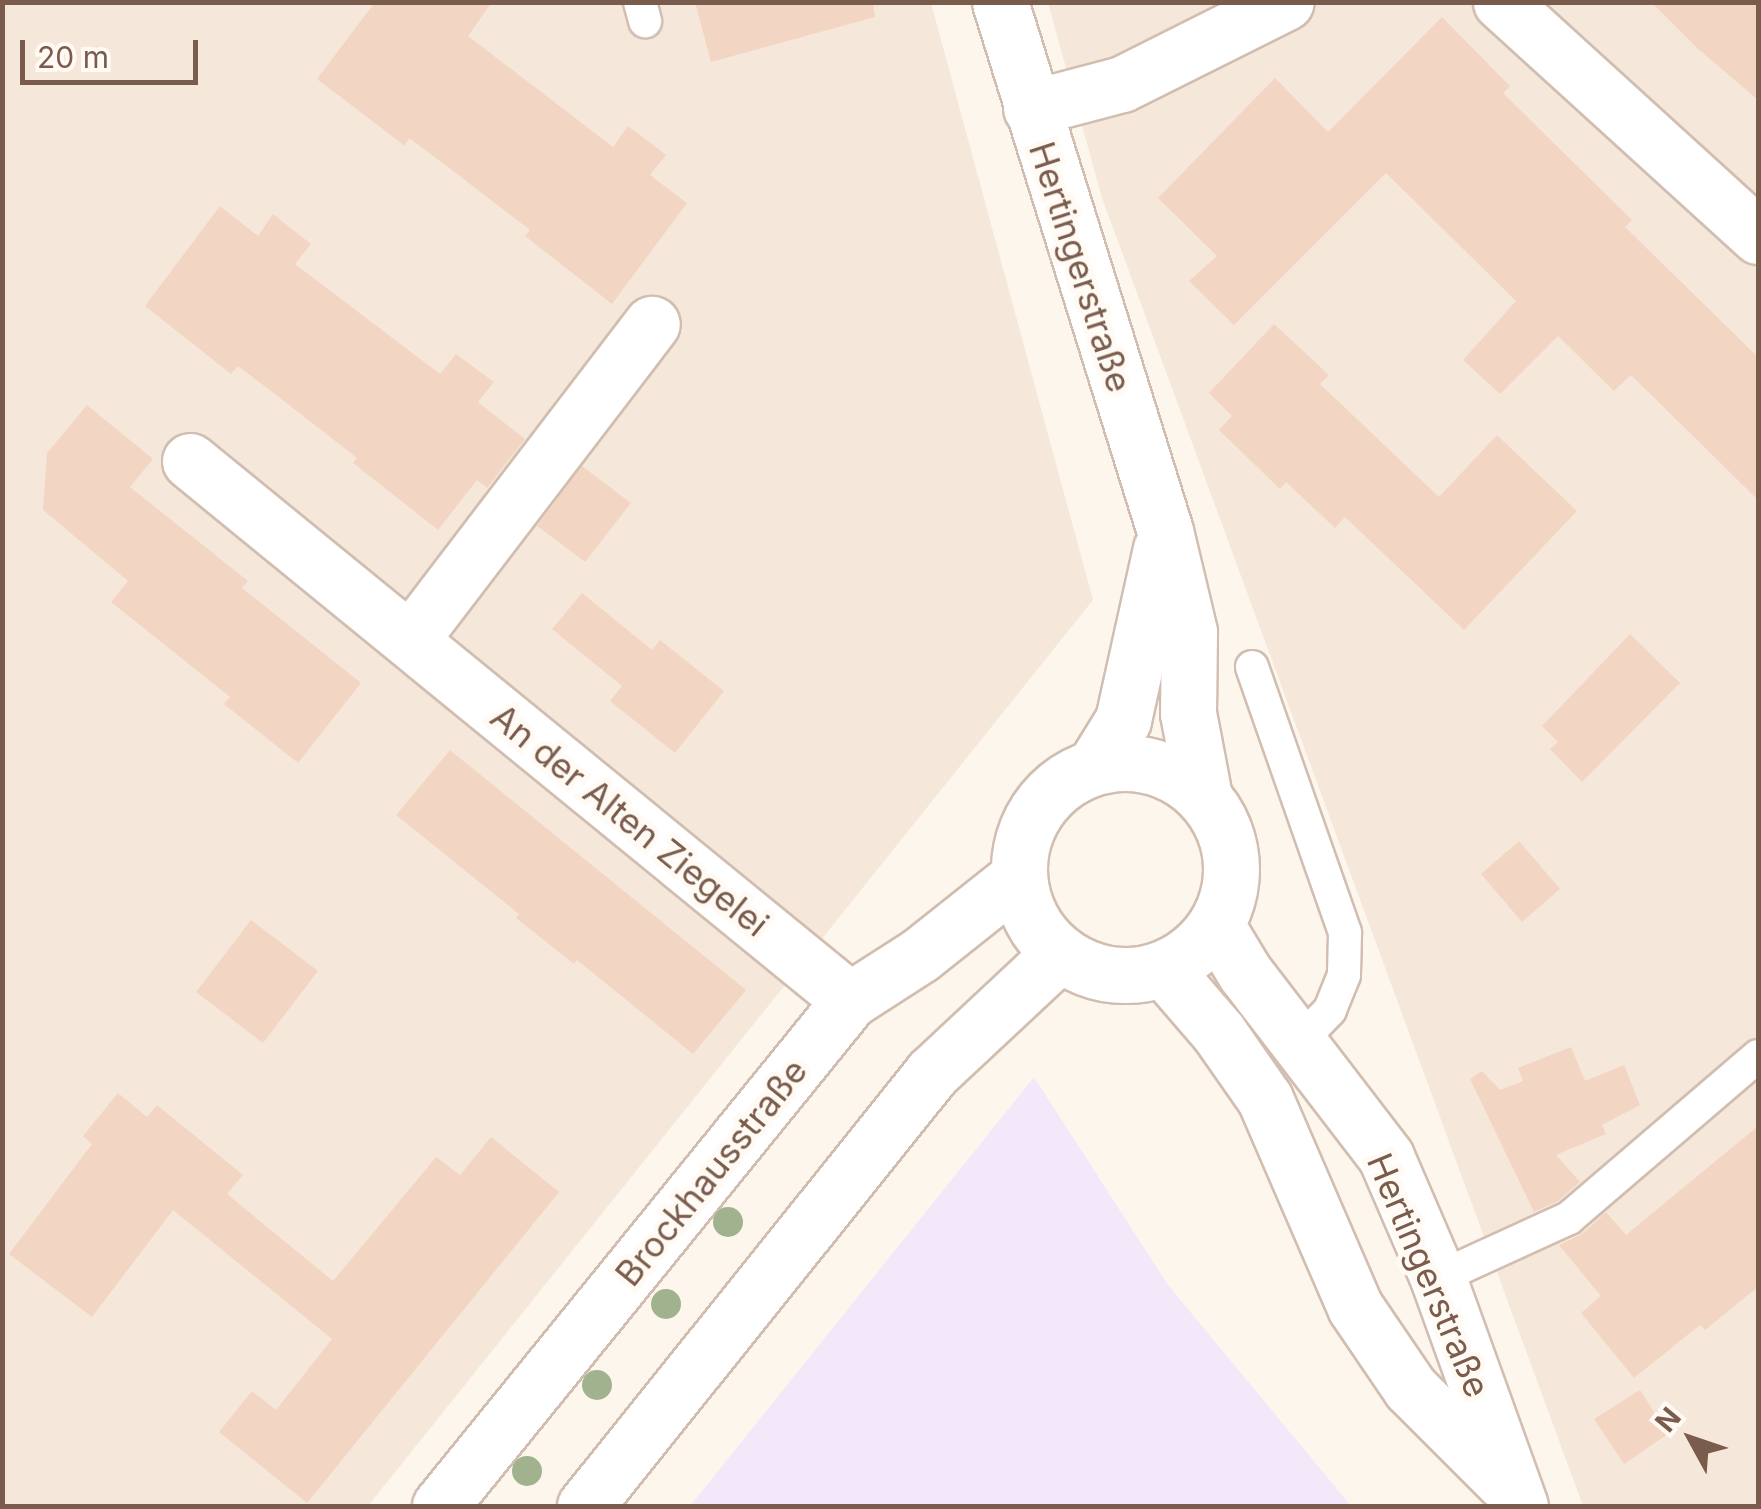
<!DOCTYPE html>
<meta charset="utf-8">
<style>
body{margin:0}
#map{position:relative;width:1761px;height:1509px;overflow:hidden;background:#fdf6ec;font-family:Inter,sans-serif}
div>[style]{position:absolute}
.residential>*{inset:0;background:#f5e8da}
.education>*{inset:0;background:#f3e8fa}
.building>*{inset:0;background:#f3d5c3}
.roads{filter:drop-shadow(2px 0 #d1beb0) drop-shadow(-2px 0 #d1beb0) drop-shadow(0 2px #d1beb0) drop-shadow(0 -2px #d1beb0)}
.lane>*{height:32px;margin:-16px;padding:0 16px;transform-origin:16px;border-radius:16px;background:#fff}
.street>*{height:55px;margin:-27.5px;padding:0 27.5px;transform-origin:27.5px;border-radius:27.5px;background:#fff}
.secondary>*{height:55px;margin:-27.5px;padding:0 27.5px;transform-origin:27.5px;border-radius:27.5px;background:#fff}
.secondary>.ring{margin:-27.5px;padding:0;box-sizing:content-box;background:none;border:55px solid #fff;border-radius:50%}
.trees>*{width:30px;height:30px;margin:-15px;border-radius:50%;background:#a0b28e}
span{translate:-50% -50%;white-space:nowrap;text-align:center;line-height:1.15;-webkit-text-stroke:10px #fffaf3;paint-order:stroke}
.street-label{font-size:35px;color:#7a5c4d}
.frame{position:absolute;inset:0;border:5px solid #7a5c4d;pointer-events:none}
.north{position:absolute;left:1641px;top:1389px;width:100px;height:100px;-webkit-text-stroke:8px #fffaf3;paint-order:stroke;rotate:310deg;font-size:28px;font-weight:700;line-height:40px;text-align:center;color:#7a5c4d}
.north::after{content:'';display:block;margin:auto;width:35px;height:45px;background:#7a5c4d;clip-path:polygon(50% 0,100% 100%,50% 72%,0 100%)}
.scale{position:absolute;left:20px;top:40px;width:178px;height:45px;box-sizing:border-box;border:5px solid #7a5c4d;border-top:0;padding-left:12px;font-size:30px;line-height:35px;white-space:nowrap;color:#7a5c4d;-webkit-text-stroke:8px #fffaf3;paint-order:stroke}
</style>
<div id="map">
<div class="residential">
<div style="clip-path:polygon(3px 3px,931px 3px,1093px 600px,368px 1506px,3px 1506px)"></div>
<div style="clip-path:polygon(1048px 3px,1758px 3px,1758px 1506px,1583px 1506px,1102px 198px)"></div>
</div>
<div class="education">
<div style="clip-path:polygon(1034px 1077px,1168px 1285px,1351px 1506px,690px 1506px)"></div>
</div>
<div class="building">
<div style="clip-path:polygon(375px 2px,492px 2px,468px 36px,613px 147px,628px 126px,666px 155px,650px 175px,687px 203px,612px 304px,525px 236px,530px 230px,444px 164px,409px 138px,405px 146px,317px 79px)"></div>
<div style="clip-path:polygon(695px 2px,873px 2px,875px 17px,711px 62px)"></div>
<div style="clip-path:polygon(1651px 2px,1758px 2px,1758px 100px,1697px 48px)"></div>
<div style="clip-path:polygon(1442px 17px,1510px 86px,1503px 93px,1632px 220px,1625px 227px,1758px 357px,1758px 500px,1631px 375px,1614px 391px,1558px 336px,1500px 394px,1463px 360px,1516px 301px,1386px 173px,1234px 325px,1189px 281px,1217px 256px,1158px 198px,1275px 78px,1328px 132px)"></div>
<div style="clip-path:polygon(220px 206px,258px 236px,273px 214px,311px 244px,295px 264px,440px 374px,456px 354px,494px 382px,478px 402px,525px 439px,487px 488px,477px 480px,438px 530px,353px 463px,357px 458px,271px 391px,238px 366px,231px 374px,145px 306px)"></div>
<div style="clip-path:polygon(1274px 324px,1329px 375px,1320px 384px,1439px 497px,1497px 435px,1577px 511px,1464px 630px,1345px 517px,1335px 528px,1286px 482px,1280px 489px,1219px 430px,1232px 416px,1209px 393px)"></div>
<div style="clip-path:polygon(87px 405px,153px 459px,130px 487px,248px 581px,242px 588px,361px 683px,298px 763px,224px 704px,230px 697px,111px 602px,128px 581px,43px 510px,47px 453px)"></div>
<div style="clip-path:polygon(582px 466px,631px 503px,585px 562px,537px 526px)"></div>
<div style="clip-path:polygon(582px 593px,652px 650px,660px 640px,724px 691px,675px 753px,610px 701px,622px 686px,552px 629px)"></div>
<div style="clip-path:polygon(1630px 634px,1680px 683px,1582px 782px,1550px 749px,1558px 742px,1542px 726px)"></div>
<div style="clip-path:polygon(450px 750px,746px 990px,693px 1054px,577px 960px,574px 964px,516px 918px,519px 914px,396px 815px)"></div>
<div style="clip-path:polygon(1519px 841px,1560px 889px,1522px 922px,1481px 874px)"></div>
<div style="clip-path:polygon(251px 920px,318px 971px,263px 1043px,196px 992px)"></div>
<div style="clip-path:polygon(1571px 1047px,1585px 1081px,1624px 1065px,1640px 1105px,1602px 1125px,1606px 1134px,1556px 1155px,1580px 1182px,1558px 1201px,1534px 1212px,1470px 1079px,1482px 1071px,1500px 1090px,1523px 1081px,1518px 1068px)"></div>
<div style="clip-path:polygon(118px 1093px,147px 1117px,157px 1105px,243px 1175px,227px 1194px,333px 1281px,436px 1157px,460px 1175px,491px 1137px,559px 1192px,307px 1503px,219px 1432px,252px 1391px,276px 1410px,332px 1339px,173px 1210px,92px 1317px,9px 1254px,92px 1144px,83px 1136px)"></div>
<div style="clip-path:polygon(1758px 1126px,1758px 1287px,1705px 1330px,1700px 1325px,1634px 1378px,1581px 1313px,1601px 1296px,1559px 1245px,1582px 1234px,1606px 1212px,1626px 1235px)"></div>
<div style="clip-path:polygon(1640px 1390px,1668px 1434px,1624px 1464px,1594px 1419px)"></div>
</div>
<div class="roads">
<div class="lane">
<div style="left:640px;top:2px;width:20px;rotate:75deg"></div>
<div style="left:1252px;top:667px;width:282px;rotate:70.7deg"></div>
<div style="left:1345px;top:933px;width:42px;rotate:91.4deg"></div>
<div style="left:1344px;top:975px;width:38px;rotate:112deg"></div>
<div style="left:1330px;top:1010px;width:46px;rotate:134.1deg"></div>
<div style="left:1438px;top:1278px;width:144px;rotate:-24.6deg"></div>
<div style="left:1569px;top:1218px;width:249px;rotate:-40.6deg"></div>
</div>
<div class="street">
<div style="left:1501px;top:2px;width:348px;rotate:42.3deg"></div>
<div style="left:1031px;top:108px;width:94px;rotate:-14.8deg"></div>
<div style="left:1122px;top:84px;width:183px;rotate:-26.6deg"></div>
<div style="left:190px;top:461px;width:852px;rotate:39.24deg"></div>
<div style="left:410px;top:640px;width:398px;rotate:-52.6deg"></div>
<div style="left:440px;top:1506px;width:651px;rotate:-50.98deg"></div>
<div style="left:850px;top:1000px;width:83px;rotate:-32.7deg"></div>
<div style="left:920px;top:955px;width:125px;rotate:-38.5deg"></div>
<div style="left:585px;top:1506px;width:555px;rotate:-51.29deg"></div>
<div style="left:932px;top:1073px;width:174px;rotate:-43.1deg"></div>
</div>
<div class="secondary">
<div style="left:1000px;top:2px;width:554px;rotate:72.68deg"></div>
<div style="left:1165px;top:531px;width:104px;rotate:76.6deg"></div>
<div style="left:1189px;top:632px;width:81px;rotate:90.7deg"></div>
<div style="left:1188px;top:713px;width:86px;rotate:79.2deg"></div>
<div class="ring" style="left:1019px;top:763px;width:157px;height:157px"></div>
<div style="left:1094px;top:767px;width:55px;rotate:-58.3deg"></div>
<div style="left:1123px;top:720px;width:175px;rotate:-77.5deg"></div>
<div style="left:1216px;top:925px;width:56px;rotate:58.9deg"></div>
<div style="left:1245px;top:973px;width:232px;rotate:52.5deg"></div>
<div style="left:1386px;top:1157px;width:132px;rotate:66.7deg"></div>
<div style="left:1438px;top:1278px;width:242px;rotate:70.2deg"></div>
<div style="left:1164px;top:969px;width:84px;rotate:49.3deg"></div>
<div style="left:1219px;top:1033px;width:80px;rotate:55.1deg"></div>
<div style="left:1265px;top:1099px;width:227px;rotate:66.6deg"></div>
<div style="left:1355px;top:1307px;width:98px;rotate:55.8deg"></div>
<div style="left:1410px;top:1388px;width:133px;rotate:45deg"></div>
</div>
</div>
<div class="trees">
<div style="left:728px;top:1222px"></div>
<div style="left:666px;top:1304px"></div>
<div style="left:597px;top:1385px"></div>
<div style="left:527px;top:1471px"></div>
</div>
<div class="street-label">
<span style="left:1081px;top:267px;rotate:72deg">Hertingerstraße</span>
<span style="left:630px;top:820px;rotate:39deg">An der Alten Ziegelei</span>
<span style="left:711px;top:1172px;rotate:-51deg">Brockhausstraße</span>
<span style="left:1429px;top:1275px;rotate:67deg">Hertingerstraße</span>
</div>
<div class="frame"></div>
<div class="north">N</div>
<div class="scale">20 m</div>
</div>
